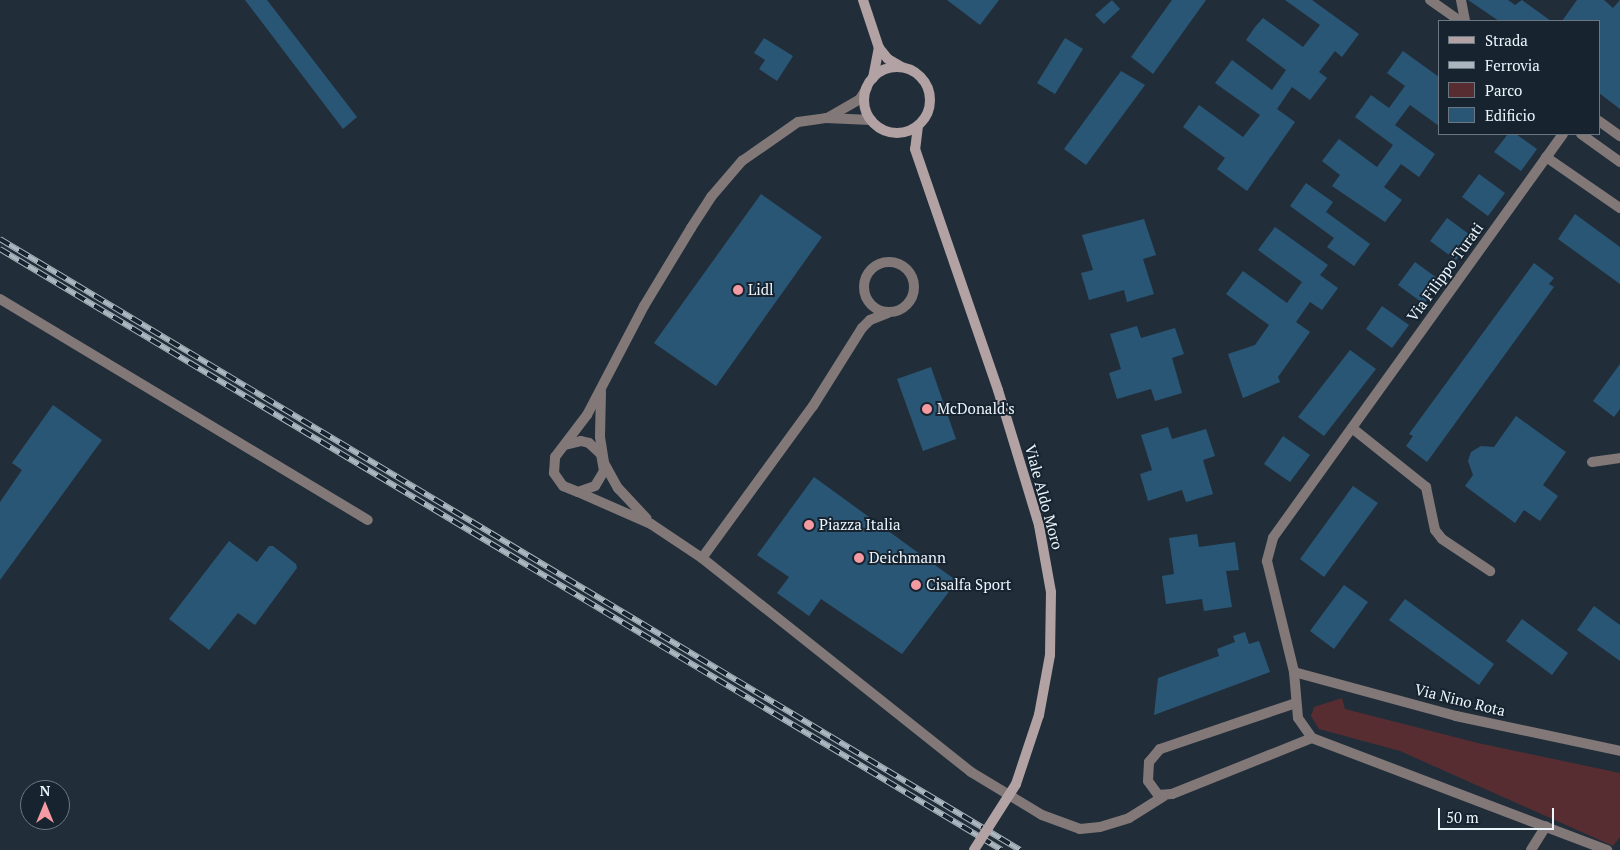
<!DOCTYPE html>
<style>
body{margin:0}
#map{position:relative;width:1620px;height:850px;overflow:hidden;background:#212e39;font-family:"PT Serif",serif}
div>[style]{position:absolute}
.green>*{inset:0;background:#572d32}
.building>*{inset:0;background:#2a5676}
.minor>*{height:10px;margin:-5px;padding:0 5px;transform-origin:5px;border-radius:5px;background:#827878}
.minor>.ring{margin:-5px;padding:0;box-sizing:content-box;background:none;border:10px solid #827878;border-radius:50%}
.tertiary>*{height:10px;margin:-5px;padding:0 5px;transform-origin:5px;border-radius:5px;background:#827878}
.secondary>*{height:10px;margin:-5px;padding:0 5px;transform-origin:5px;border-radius:5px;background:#b2a2a3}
.secondary>.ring{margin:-5px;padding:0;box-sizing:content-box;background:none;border:10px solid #b2a2a3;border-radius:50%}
.rail>*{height:5.5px;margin-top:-2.75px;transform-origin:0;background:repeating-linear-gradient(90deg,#17242f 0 11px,#acb6bf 0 22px);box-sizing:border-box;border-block:1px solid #acb6bf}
.secondary-bridge>*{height:10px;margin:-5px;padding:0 5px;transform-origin:5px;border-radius:5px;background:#b2a2a3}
.dots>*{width:14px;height:14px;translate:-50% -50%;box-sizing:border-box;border:2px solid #17242f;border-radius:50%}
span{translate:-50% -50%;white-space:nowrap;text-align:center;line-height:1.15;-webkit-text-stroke:4px #17242f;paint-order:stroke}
.street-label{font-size:15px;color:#ecf5fc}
.poi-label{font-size:15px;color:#ecf5fc}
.left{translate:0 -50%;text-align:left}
.legend{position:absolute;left:1438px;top:20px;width:162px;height:115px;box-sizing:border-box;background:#17242f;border:1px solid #6c7881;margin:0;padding:6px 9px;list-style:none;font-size:15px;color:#ecf5fc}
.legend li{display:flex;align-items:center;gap:10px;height:25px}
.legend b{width:25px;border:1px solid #6c7881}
.north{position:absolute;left:20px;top:780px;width:50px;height:50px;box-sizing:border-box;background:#17242f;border:1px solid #6c7881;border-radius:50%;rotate:0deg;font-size:14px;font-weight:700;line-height:20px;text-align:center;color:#ecf5fc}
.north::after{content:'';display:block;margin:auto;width:18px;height:22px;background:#f49aa3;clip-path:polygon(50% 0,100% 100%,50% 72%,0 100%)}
.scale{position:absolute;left:1438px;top:808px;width:116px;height:22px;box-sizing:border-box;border:2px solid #ecf5fc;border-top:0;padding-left:6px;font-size:15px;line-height:18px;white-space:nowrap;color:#ecf5fc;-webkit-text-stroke:4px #17242f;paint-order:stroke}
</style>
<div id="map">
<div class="green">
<div style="clip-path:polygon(1342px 698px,1345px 709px,1478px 743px,1620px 773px,1620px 837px,1613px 846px,1400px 751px,1319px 729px,1311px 716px,1314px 707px)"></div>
</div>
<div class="building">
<div style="clip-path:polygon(245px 0,267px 0,357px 117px,343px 129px)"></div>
<div style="clip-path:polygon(947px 0,999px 0,980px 25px)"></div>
<div style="clip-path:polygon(1112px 0,1120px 9px,1104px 24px,1095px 15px)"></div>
<div style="clip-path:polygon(1172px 0,1206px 0,1153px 74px,1131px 57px)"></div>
<div style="clip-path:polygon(1285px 0,1312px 0,1359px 34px,1342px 57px,1335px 51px,1319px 72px,1327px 78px,1310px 100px,1292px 87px,1277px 109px,1295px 122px,1247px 191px,1217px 169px,1225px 158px,1183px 127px,1199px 105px,1243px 137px,1260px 115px,1215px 83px,1232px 60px,1272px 90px,1286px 70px,1246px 40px,1255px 27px,1263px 18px,1303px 47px,1320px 25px)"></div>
<div style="clip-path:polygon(1468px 0,1508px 0,1515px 5px,1522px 0,1551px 21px,1499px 21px)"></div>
<div style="clip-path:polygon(1577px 0,1604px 0,1613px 8px,1620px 0,1620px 109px,1599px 93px,1599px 21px,1562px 21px)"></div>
<div style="clip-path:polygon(764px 38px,793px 56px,777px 81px,759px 69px,765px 60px,754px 53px)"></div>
<div style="clip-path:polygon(1065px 38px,1083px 49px,1055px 94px,1037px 83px)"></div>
<div style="clip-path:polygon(1403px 51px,1439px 77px,1439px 126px,1410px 105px,1395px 125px,1435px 154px,1419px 177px,1401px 164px,1384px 187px,1402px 200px,1385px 222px,1332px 186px,1340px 175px,1322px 161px,1339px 139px,1377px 167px,1393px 145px,1355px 117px,1371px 95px,1389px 108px,1405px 86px,1387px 73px)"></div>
<div style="clip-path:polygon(1121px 71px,1145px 85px,1086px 165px,1064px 149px)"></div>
<div style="clip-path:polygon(1508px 134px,1516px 134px,1537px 149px,1521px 171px,1494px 152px)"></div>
<div style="clip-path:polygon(1479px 174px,1505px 193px,1488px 216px,1462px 197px)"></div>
<div style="clip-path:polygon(1306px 183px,1333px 202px,1326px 212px,1370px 244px,1354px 266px,1327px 247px,1334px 238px,1290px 206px)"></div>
<div style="clip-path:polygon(761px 194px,822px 237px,716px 386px,654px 343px)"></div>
<div style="clip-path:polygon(1575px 214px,1620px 247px,1620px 284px,1558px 239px)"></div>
<div style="clip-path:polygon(1447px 218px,1473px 237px,1456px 260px,1430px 241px)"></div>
<div style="clip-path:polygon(1144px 219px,1156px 255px,1143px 259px,1154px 294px,1127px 302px,1124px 290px,1089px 300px,1081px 273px,1093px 270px,1082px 235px)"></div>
<div style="clip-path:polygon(1275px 227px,1328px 265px,1320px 275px,1338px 288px,1322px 310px,1310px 302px,1296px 322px,1310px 332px,1278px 377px,1280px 382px,1243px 398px,1228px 354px,1255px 345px,1269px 325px,1226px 294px,1243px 271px,1287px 303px,1302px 282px,1258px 250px)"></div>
<div style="clip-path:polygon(1415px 262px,1441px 281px,1424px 304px,1398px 285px)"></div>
<div style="clip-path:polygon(1534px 263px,1554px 278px,1549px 284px,1554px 287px,1427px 462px,1406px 446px,1413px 436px,1409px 434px)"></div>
<div style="clip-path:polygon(1382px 306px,1409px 325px,1392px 348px,1366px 329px)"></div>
<div style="clip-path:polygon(1137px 326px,1141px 338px,1175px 328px,1184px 354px,1172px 358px,1182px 393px,1155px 401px,1151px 389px,1117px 399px,1109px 373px,1121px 369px,1110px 334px)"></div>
<div style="clip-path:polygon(1350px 350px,1376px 369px,1324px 436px,1298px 417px)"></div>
<div style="clip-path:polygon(1620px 364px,1620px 409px,1614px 417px,1593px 401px)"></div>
<div style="clip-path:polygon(931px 367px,956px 439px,923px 451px,897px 379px)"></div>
<div style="clip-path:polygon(53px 405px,102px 440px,0 580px,0 502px,22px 470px,12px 463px)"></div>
<div style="clip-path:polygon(1516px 416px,1566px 452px,1543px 485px,1558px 496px,1540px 521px,1524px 510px,1515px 523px,1465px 486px,1473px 475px,1468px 461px,1471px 452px,1481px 446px,1494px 447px)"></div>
<div style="clip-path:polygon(1168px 427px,1172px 439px,1206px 429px,1215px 456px,1203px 460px,1213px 494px,1186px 502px,1182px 490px,1148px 501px,1140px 474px,1152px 470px,1141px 435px)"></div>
<div style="clip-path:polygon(1283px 436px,1310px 455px,1290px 482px,1264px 464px)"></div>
<div style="clip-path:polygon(814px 477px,957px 581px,902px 654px,821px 599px,809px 616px,777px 593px,789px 577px,757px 555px)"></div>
<div style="clip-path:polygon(1353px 486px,1378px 503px,1324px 577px,1300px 559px)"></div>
<div style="clip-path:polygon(1197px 534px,1199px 547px,1235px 542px,1239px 570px,1226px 571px,1232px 607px,1204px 611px,1202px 599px,1166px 604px,1162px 576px,1174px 574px,1169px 538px)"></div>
<div style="clip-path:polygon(229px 541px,257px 562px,269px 546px,273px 546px,296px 564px,297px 568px,255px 625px,238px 613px,209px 650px,169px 619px)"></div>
<div style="clip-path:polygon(1344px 585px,1368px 602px,1334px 649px,1310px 631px)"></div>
<div style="clip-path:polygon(1405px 599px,1494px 664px,1479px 685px,1389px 620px)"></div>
<div style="clip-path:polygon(1594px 606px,1620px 625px,1620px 661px,1577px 630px)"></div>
<div style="clip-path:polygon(1522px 619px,1568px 653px,1552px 675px,1506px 641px)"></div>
<div style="clip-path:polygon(1245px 632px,1249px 644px,1259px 641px,1270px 672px,1154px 715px,1158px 678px,1219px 656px,1217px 649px,1235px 642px,1233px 636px)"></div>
</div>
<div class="minor">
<div style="left:1430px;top:0;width:37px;rotate:35deg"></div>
<div style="left:829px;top:117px;width:36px;rotate:-30deg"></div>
<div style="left:860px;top:99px;width:13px;rotate:-58deg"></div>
<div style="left:1599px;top:121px;width:26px;rotate:36deg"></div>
<div style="left:1563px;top:134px;width:497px;rotate:125.7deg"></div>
<div style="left:1273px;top:538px;width:24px;rotate:105deg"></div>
<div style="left:1267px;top:561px;width:114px;rotate:76.3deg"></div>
<div style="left:1294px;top:672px;width:46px;rotate:85deg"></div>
<div style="left:1298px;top:718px;width:24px;rotate:55deg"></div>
<div style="left:1312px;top:738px;width:316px;rotate:20.8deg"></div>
<div style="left:1581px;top:134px;width:48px;rotate:35.7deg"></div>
<div style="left:1546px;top:157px;width:90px;rotate:34.6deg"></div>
<div class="ring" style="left:864px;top:262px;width:40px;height:40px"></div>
<div style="left:0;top:299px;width:429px;rotate:31deg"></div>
<div style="left:601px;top:392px;width:45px;rotate:91.3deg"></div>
<div style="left:600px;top:437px;width:26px;rotate:81deg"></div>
<div style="left:604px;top:463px;width:29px;rotate:61deg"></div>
<div style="left:618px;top:488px;width:42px;rotate:46.9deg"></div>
<div style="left:1352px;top:428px;width:95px;rotate:38.6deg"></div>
<div style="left:1426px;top:487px;width:44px;rotate:78.2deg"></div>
<div style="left:1435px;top:530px;width:11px;rotate:52deg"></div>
<div style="left:1442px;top:539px;width:58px;rotate:33.7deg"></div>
<div style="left:565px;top:445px;width:16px;rotate:-14deg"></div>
<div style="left:581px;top:441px;width:8px;rotate:14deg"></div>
<div style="left:589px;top:443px;width:16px;rotate:43deg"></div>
<div style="left:601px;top:454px;width:17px;rotate:80deg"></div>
<div style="left:604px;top:471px;width:17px;rotate:121deg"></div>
<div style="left:595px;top:486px;width:18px;rotate:161deg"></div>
<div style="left:578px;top:492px;width:16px;rotate:-158deg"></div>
<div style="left:563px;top:486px;width:16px;rotate:-125deg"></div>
<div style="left:554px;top:473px;width:16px;rotate:-86deg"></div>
<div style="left:555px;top:457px;width:53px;rotate:-52.7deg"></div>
<div style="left:587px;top:415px;width:123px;rotate:-62.4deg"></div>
<div style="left:644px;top:306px;width:91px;rotate:-58.9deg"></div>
<div style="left:691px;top:228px;width:37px;rotate:-57deg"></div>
<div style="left:711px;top:197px;width:48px;rotate:-49.3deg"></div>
<div style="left:742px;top:161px;width:68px;rotate:-34.9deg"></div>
<div style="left:798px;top:122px;width:28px;rotate:-8deg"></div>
<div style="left:826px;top:118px;width:45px;rotate:2.5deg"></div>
<div style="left:1592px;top:462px;width:28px;rotate:-8deg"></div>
<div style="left:578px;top:492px;width:80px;rotate:23.7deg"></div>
<div style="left:651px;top:524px;width:61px;rotate:33.7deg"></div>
<div style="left:702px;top:558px;width:344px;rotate:38.5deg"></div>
<div style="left:971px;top:772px;width:83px;rotate:31.2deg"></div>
<div style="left:1042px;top:815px;width:40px;rotate:20.2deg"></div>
<div style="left:1080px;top:829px;width:20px;rotate:-6deg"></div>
<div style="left:1100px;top:827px;width:30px;rotate:-17deg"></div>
<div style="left:1129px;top:818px;width:41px;rotate:-32.2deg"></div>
<div style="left:702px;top:558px;width:188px;rotate:-53.9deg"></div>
<div style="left:813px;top:406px;width:92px;rotate:-57.9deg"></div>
<div style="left:862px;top:328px;width:11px;rotate:-45deg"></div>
<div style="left:870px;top:320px;width:19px;rotate:-21deg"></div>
<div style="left:1294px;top:672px;width:168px;rotate:15.2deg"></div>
<div style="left:1456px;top:716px;width:168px;rotate:12deg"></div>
<div style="left:1296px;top:703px;width:144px;rotate:161.3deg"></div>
<div style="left:1160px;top:749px;width:17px;rotate:130deg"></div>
<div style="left:1149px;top:762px;width:19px;rotate:93deg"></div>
<div style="left:1148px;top:781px;width:17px;rotate:54deg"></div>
<div style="left:1158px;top:795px;width:14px;rotate:-4deg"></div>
<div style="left:1172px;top:794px;width:151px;rotate:-21.8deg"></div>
<div style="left:1531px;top:850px;width:28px;rotate:-58deg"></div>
</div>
<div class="tertiary">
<div style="left:1461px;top:0;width:21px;rotate:79deg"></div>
</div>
<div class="secondary">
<div style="left:863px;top:0;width:51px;rotate:71.6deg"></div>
<div style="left:879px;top:48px;width:14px;rotate:51deg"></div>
<div style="left:888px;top:59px;width:16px;rotate:30deg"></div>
<div class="ring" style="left:864px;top:67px;width:56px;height:56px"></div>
<div style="left:873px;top:78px;width:31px;rotate:-79deg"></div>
<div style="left:918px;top:126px;width:23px;rotate:97deg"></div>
<div style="left:915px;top:149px;width:255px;rotate:71deg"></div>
</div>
<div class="rail">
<div style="left:0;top:239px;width:1189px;rotate:30.92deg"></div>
<div style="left:0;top:249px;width:1168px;rotate:30.96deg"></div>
</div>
<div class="secondary-bridge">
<div style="left:974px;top:850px;width:78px;rotate:-57.5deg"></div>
<div style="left:1016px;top:784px;width:73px;rotate:-71.6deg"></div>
<div style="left:1039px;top:715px;width:61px;rotate:-79.6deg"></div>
<div style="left:1050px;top:655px;width:63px;rotate:-89.1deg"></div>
<div style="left:1051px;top:592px;width:68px;rotate:-100.2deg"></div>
<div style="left:1039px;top:525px;width:141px;rotate:-106.9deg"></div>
</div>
<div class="dots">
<div style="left:738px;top:290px;background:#f49aa3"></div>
<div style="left:927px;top:409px;background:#f49aa3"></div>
<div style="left:809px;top:525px;background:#f49aa3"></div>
<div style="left:859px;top:558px;background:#f49aa3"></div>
<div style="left:916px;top:585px;background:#f49aa3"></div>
</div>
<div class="street-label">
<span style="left:1445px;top:272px;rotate:-54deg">Via Filippo Turati</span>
<span style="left:1044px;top:497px;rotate:75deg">Viale Aldo Moro</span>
<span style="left:1460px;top:700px;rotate:14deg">Via Nino Rota</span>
</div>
<div class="poi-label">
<span class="left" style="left:748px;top:290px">Lidl</span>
<span class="left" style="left:937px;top:409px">McDonald's</span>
<span class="left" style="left:819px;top:525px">Piazza Italia</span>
<span class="left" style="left:869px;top:558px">Deichmann</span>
<span class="left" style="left:926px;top:585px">Cisalfa Sport</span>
</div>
<ul class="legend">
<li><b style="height:6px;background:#b2a2a3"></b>Strada</li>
<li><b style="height:6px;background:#acb6bf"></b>Ferrovia</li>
<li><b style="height:14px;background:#572d32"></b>Parco</li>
<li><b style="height:14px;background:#2a5676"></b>Edificio</li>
</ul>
<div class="north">N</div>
<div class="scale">50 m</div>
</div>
